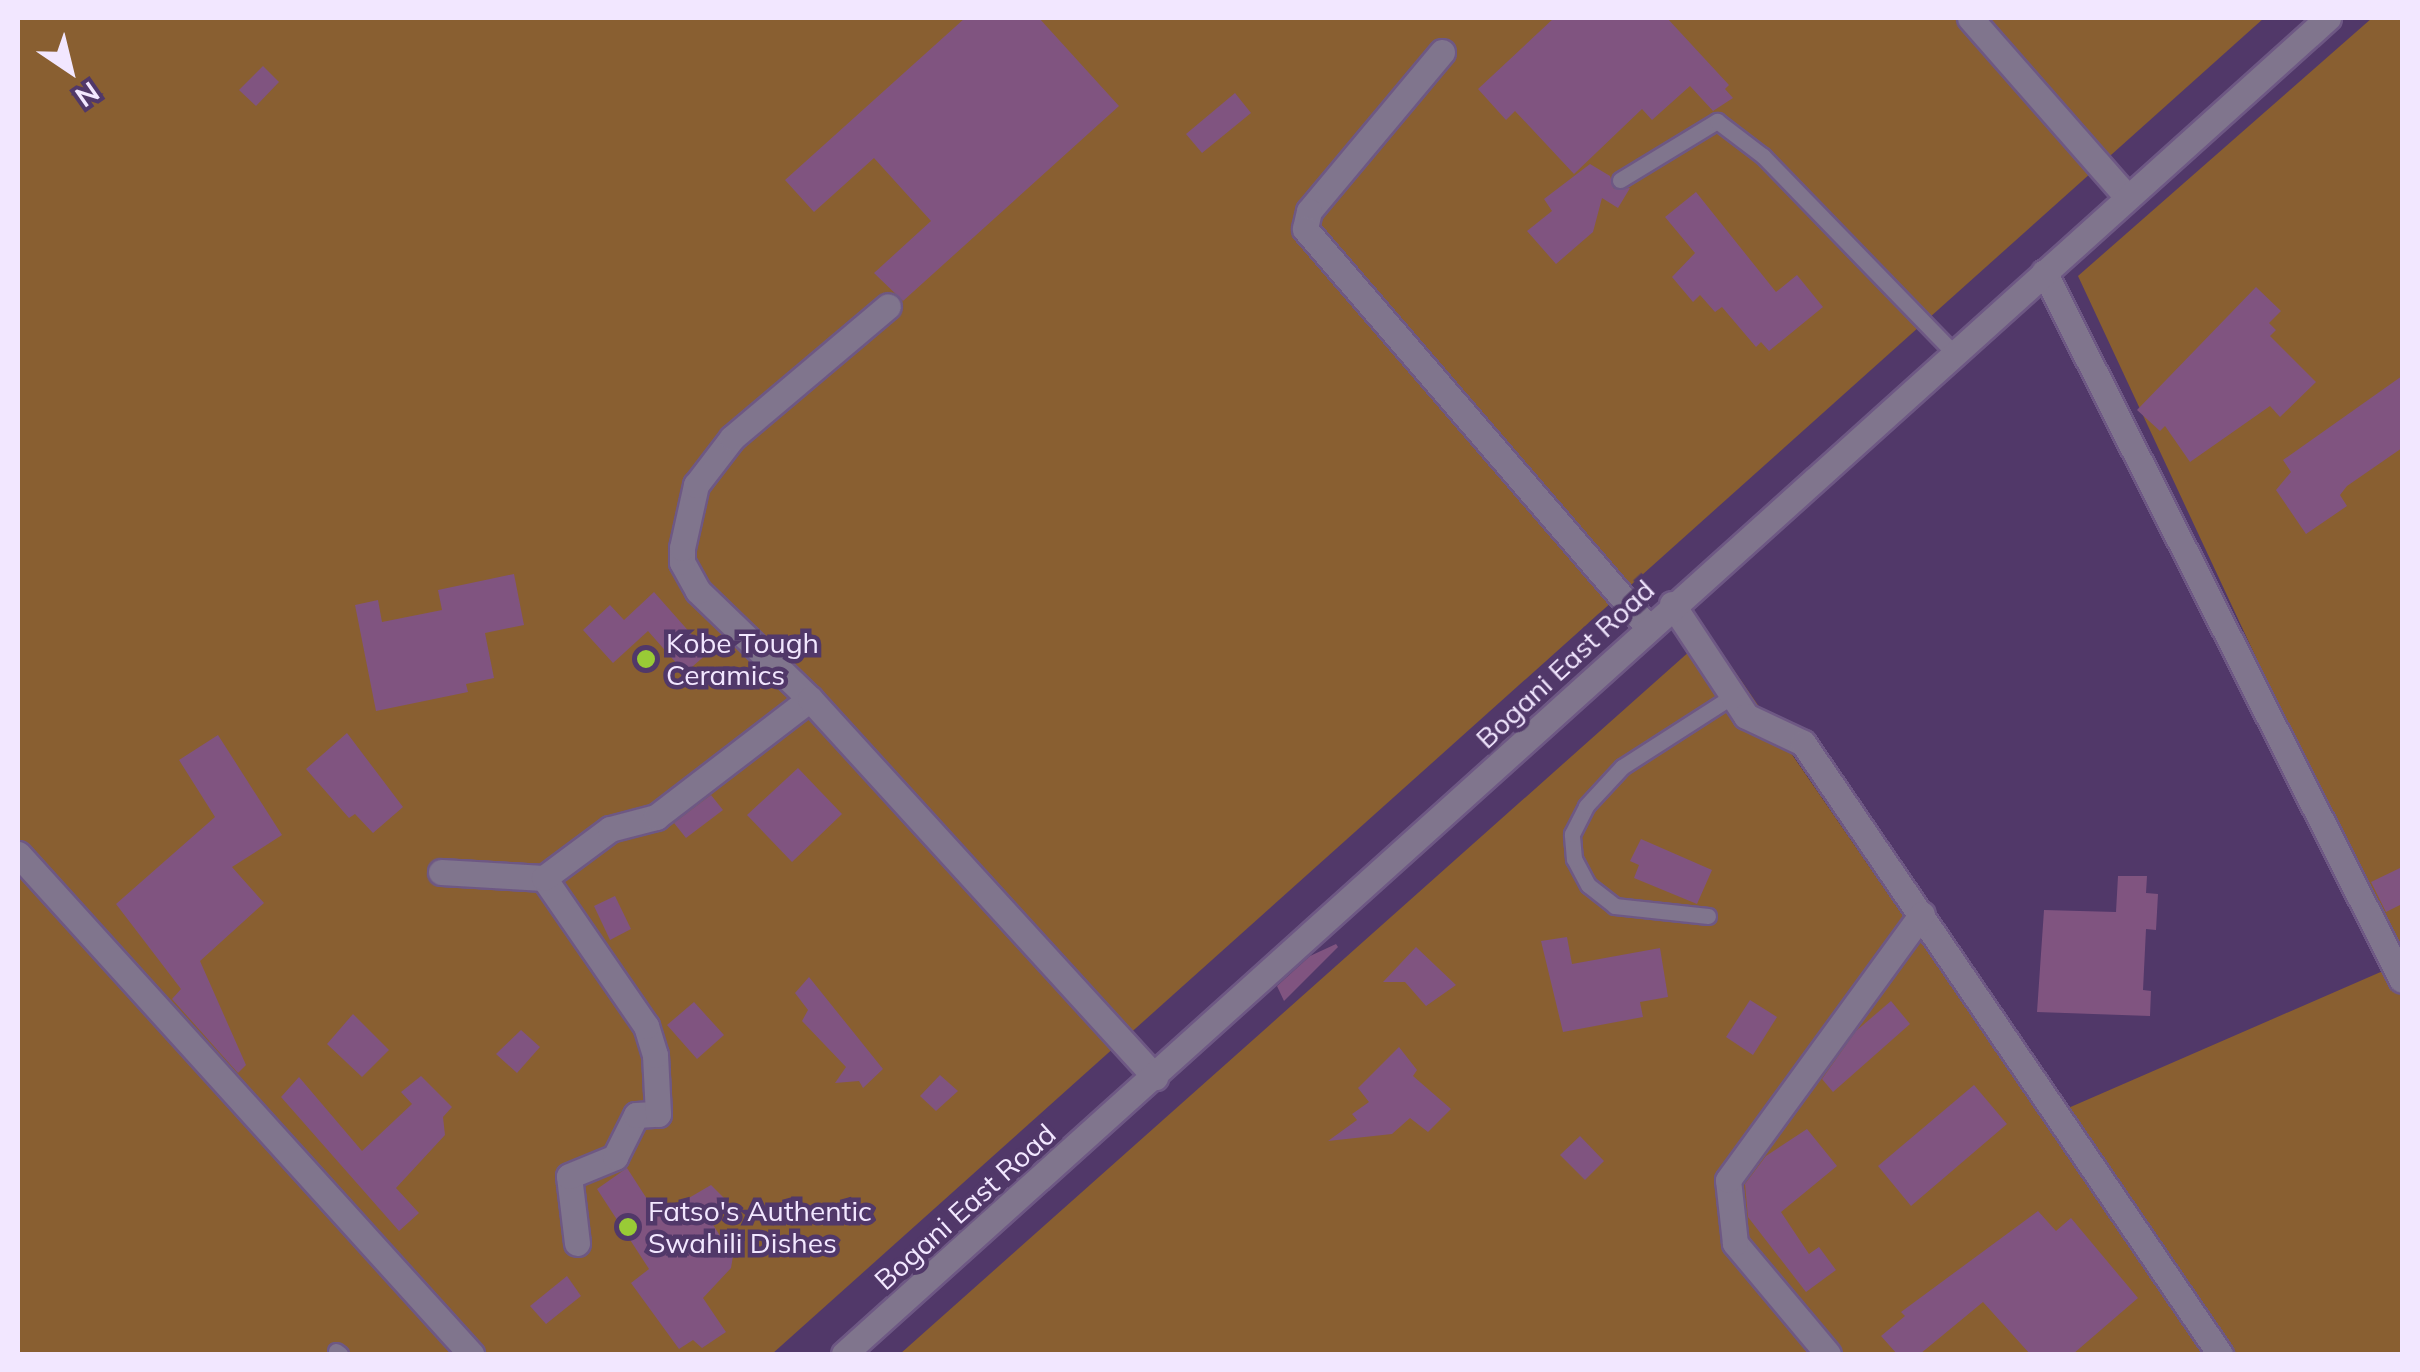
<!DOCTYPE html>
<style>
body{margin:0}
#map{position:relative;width:2420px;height:1372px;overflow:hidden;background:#513869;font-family:Mulish,sans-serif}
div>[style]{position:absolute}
.green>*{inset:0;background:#895f31}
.building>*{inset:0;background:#805480}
.roads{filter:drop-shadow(2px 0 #6e5884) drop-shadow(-2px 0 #6e5884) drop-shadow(0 2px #6e5884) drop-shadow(0 -2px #6e5884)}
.service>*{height:15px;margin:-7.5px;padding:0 7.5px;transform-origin:7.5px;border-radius:7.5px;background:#80758d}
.minor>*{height:25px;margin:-12.5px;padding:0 12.5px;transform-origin:12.5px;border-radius:12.5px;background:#80758d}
.dots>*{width:28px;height:28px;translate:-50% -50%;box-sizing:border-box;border:5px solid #513869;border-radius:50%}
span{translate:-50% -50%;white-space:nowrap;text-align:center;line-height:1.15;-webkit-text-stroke:9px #513869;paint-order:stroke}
.poi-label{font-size:28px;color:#f2e7ff}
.left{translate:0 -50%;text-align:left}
.street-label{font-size:28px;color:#f2e7ff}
.frame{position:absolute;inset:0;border:20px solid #f2e7ff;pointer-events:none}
.north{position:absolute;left:20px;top:20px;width:100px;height:100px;-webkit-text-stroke:8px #513869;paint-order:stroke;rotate:145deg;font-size:28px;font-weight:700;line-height:40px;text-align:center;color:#f2e7ff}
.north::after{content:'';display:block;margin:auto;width:35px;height:45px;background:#f2e7ff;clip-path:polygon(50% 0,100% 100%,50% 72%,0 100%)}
</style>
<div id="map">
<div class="green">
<div style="clip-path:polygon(18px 18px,2264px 18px,772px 1354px,18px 1354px)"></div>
<div style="clip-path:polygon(2372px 18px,2402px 18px,2402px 1354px,900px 1354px,1709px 634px,2043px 1119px,2399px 964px,2078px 276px)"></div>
</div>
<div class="building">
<div style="clip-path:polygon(965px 18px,1039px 18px,1119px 106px,903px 301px,874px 273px,931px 221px,874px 158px,814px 212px,785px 180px)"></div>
<div style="clip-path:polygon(1554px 18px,1667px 18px,1729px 85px,1725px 89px,1733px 98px,1713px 111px,1690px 86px,1652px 120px,1642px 109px,1574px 174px,1515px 111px,1506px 120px,1478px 89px)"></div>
<div style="clip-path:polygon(263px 66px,279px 82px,256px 106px,239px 90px)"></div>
<div style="clip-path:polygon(1235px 93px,1251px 113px,1202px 153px,1186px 134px)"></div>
<div style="clip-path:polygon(1590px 164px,1610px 176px,1614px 189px,1630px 188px,1618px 208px,1602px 198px,1593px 232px,1556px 264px,1527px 231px,1552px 211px,1544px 199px)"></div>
<div style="clip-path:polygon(1696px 192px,1776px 292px,1797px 275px,1823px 307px,1769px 351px,1761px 342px,1756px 347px,1722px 307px,1715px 312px,1700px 295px,1693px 302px,1672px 277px,1695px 253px,1665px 217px)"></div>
<div style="clip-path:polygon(2256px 287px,2281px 311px,2269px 323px,2276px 330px,2270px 336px,2316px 382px,2280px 417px,2270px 406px,2190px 462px,2165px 426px,2160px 431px,2137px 410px)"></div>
<div style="clip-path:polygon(2402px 376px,2402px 448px,2347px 486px,2340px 495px,2347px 506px,2306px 534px,2276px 490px,2291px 472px,2283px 460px)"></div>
<div style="clip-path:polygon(514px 574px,524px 625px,485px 633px,494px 678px,466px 684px,468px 692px,376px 711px,355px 605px,378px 600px,382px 622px,442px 610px,438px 590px)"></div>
<div style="clip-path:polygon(654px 592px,708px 653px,685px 673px,648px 631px,613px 663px,583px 630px,610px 605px,624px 620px)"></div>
<div style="clip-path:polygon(347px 733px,403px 807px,373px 833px,355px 814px,349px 818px,306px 769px)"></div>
<div style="clip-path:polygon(218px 735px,282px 835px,232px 867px,264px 903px,200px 961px,246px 1065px,238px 1073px,172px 999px,181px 989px,116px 904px,215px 817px,179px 760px)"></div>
<div style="clip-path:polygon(798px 768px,842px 814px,792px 862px,747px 815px)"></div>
<div style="clip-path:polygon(711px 795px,723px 810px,686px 838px,674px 823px)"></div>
<div style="clip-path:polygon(1641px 839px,1712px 870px,1697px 904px,1634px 878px,1639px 865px,1630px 861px)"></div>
<div style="clip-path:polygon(2402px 867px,2402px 904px,2386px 912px,2371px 882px)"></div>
<div style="clip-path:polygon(2118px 876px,2147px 876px,2146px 893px,2158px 894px,2156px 930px,2146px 929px,2143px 990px,2151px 991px,2150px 1016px,2037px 1012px,2044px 910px,2116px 912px)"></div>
<div style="clip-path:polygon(615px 896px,631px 929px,610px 940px,594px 906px)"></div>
<div style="clip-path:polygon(1567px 937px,1572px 964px,1660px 948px,1668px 997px,1640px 1002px,1643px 1017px,1563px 1032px,1541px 941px)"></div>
<div style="clip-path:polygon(1336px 944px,1338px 947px,1284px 1001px,1277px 986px,1310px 956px)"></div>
<div style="clip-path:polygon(1416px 947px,1456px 985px,1426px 1006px,1405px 982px,1383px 982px)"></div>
<div style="clip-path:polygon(809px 977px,883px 1069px,863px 1088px,859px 1081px,835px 1083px,846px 1067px,802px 1021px,808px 1010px,795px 993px)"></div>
<div style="clip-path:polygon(1750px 1000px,1777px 1017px,1753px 1055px,1726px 1037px)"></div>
<div style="clip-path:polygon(1891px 1001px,1910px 1024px,1833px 1092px,1822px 1079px,1856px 1031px)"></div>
<div style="clip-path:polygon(694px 1002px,724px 1035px,697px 1059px,667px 1025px)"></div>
<div style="clip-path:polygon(353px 1014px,389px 1050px,362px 1077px,327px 1044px)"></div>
<div style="clip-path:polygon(521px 1030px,540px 1047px,517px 1073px,496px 1054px)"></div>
<div style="clip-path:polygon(1399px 1047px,1417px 1070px,1413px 1076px,1451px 1109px,1428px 1132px,1410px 1118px,1392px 1134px,1328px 1141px,1357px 1120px,1352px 1114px,1369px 1102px,1358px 1088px)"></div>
<div style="clip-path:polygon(940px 1075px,958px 1091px,936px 1111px,920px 1096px)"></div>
<div style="clip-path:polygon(421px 1076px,452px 1107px,443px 1117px,445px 1135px,396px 1188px,419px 1213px,399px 1231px,281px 1097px,299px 1077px,362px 1151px,412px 1104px,401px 1092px)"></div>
<div style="clip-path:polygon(1974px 1085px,2007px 1124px,1911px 1206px,1878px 1166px)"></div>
<div style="clip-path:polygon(1807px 1129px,1837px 1166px,1781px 1212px,1809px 1254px,1819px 1247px,1836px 1270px,1806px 1292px,1748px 1217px,1745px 1184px,1766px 1156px)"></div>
<div style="clip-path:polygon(1580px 1136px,1604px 1161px,1585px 1180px,1560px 1155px)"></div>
<div style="clip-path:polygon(627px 1168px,658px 1216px,711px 1185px,729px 1203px,710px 1220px,733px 1256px,731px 1268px,703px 1298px,726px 1332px,702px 1348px,693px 1340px,679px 1349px,631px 1283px,649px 1269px,597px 1189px)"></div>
<div style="clip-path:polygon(2038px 1211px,2056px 1231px,2071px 1218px,2138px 1298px,2073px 1354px,2030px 1354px,1983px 1302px,1920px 1354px,1897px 1354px,1881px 1336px,1905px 1316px,1901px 1312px)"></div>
<div style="clip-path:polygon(567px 1276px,581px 1296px,546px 1324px,530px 1306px)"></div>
</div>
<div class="roads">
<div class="service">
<div style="left:1620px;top:180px;width:114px;rotate:-31.3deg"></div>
<div style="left:1717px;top:121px;width:58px;rotate:37.3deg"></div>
<div style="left:1763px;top:156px;width:274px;rotate:45.9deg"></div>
<div style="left:1708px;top:916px;width:94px;rotate:-173.9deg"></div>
<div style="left:1615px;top:906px;width:34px;rotate:-142deg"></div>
<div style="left:1588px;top:885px;width:30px;rotate:-118deg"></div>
<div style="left:1574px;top:859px;width:25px;rotate:-95deg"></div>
<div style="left:1572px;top:834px;width:31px;rotate:-63deg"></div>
<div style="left:1586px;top:806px;width:53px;rotate:-47.3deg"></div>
<div style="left:1622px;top:767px;width:130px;rotate:-32.7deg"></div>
<div style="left:336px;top:1351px;width:5px;rotate:37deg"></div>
</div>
<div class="minor">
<div style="left:1970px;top:18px;width:238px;rotate:48.7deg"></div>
<div style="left:1442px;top:52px;width:207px;rotate:129.9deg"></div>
<div style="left:1309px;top:211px;width:18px;rotate:103deg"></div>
<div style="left:1305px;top:229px;width:523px;rotate:49.27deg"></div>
<div style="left:2044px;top:272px;width:793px;rotate:63.18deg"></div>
<div style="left:1672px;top:604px;width:134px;rotate:56.5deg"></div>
<div style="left:1746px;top:716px;width:63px;rotate:25.3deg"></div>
<div style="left:1803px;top:743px;width:740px;rotate:55.69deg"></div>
<div style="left:810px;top:699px;width:156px;rotate:-136deg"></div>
<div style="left:698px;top:591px;width:33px;rotate:-119deg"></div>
<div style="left:682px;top:562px;width:14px;rotate:-90deg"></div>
<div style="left:682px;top:548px;width:65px;rotate:-77.5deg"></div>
<div style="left:696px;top:485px;width:59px;rotate:-52.5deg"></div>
<div style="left:732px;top:438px;width:204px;rotate:-40.2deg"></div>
<div style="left:18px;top:854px;width:675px;rotate:47.82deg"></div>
<div style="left:441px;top:872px;width:103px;rotate:3.3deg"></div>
<div style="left:577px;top:1243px;width:67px;rotate:-96.8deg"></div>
<div style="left:569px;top:1176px;width:50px;rotate:-22.4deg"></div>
<div style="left:615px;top:1157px;width:47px;rotate:-63.4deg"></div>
<div style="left:636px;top:1115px;width:22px;rotate:-3deg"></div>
<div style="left:658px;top:1114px;width:59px;rotate:-92.9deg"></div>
<div style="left:655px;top:1055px;width:30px;rotate:-107deg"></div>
<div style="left:646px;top:1026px;width:180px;rotate:-124.6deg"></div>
<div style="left:544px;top:878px;width:82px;rotate:-36.6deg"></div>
<div style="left:610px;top:829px;width:48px;rotate:-14.6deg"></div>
<div style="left:656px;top:817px;width:194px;rotate:-37.5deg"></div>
<div style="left:810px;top:699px;width:512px;rotate:47.61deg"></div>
<div style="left:844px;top:1354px;width:1997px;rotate:-42deg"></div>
<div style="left:1828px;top:1354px;width:145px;rotate:-130deg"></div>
<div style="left:1735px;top:1243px;width:63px;rotate:-96.3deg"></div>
<div style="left:1728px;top:1180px;width:329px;rotate:-53.9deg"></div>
</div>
</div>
<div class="dots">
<div style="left:646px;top:659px;background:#99cb36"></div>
<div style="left:628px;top:1227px;background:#99cb36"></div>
</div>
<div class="poi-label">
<span class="left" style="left:666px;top:659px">Kobe Tough<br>Ceramics</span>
<span class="left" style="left:648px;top:1227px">Fatso's Authentic<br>Swahili Dishes</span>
</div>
<div class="street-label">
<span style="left:1565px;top:664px;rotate:-43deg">Bogani East Road</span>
<span style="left:965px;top:1207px;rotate:-42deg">Bogani East Road</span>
</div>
<div class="frame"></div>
<div class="north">N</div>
</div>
